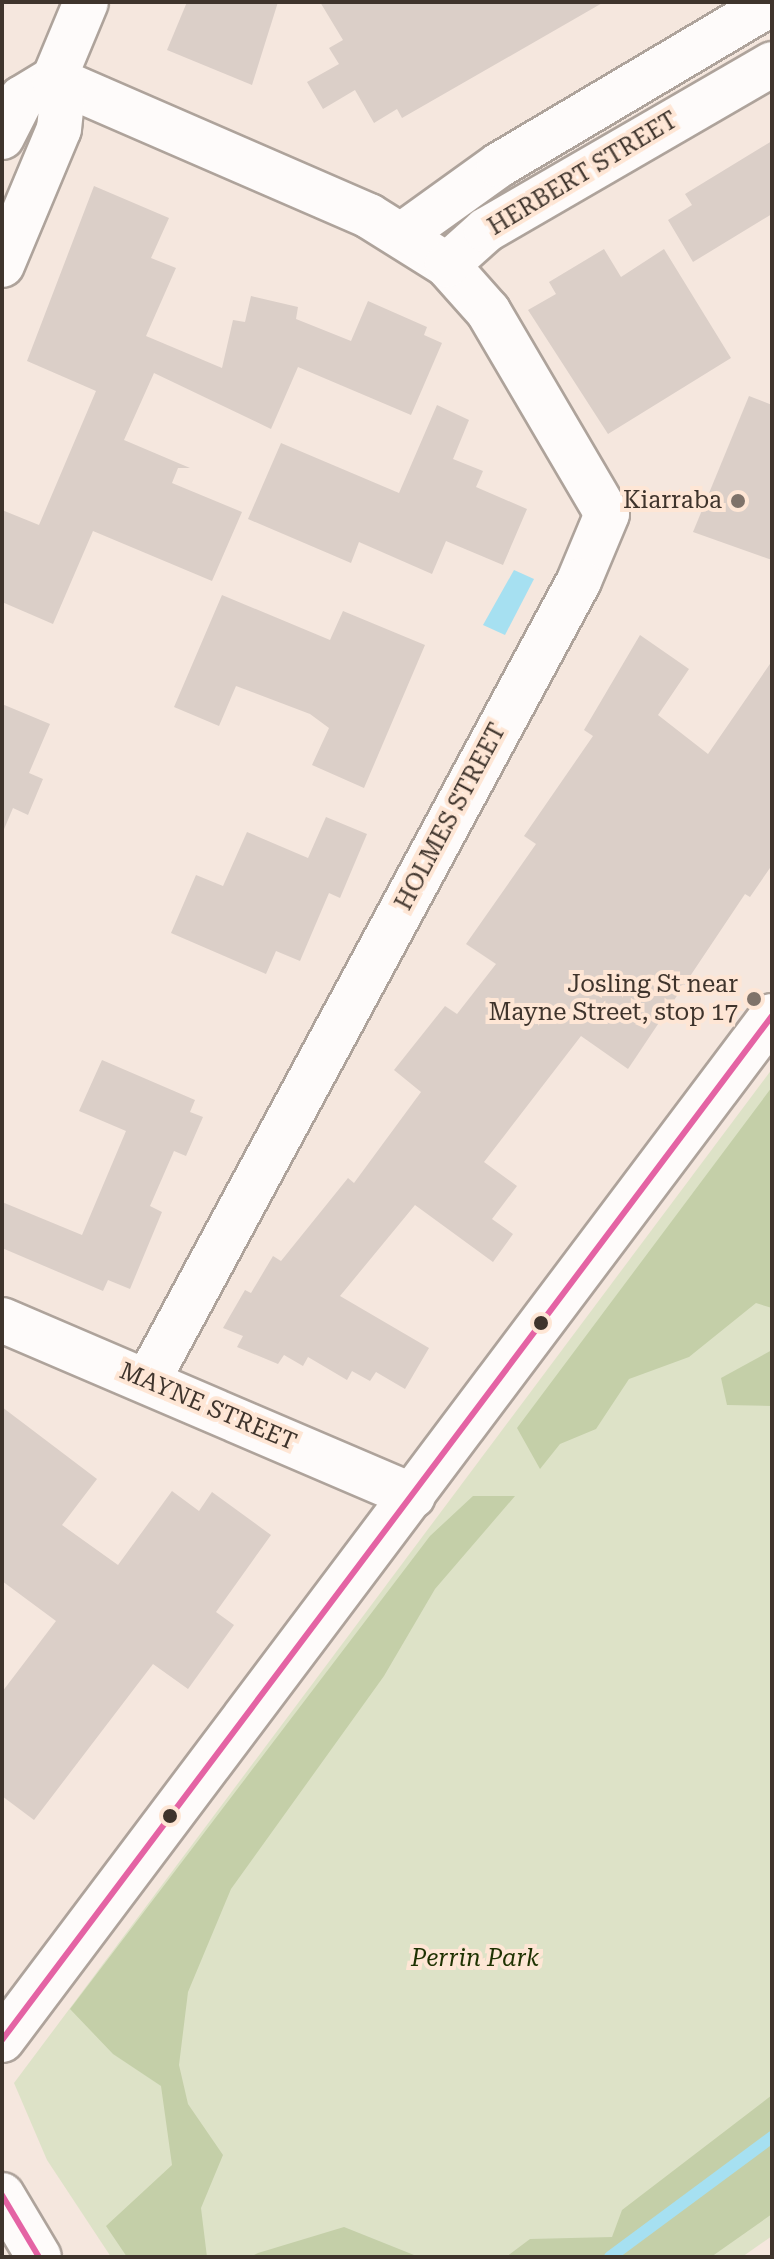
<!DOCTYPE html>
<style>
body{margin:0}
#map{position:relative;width:774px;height:2259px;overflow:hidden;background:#f5e7de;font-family:"Roboto Serif",serif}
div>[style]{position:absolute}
.green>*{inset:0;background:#dde2c7}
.forest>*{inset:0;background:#c4cfa8}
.water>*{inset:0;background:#a6e0f1}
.stream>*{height:12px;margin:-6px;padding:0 6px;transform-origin:6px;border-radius:6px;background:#a6e0f1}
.building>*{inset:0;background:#dbcfc8}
.roads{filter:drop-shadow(2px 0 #aea39b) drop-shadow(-2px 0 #aea39b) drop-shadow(0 2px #aea39b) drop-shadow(0 -2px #aea39b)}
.minor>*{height:44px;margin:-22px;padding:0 22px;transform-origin:22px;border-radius:22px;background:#fefbfa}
.bus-1>*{height:6px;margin:-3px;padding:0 3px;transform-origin:3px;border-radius:3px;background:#e463a4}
.dots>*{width:22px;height:22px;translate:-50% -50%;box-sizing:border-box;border:4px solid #fee6d5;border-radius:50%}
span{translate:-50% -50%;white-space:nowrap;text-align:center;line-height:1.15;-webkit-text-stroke:8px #fee6d5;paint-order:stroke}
.street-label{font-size:24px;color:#3f342c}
.poi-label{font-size:24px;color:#3f342c}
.right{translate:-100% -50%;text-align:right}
.park-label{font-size:24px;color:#1f3202;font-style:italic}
.frame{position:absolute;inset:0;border:4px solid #3f342c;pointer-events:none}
</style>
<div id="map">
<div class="green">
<div style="clip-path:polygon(772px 1069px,772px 2236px,742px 2257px,111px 2257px,47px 2160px,14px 2083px)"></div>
</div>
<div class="forest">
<div style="clip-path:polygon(772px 1087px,772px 1308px,756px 1303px,689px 1357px,629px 1379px,596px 1429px,560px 1444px,540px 1469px,517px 1428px)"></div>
<div style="clip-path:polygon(772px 1350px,772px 1406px,727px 1405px,721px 1378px)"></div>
<div style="clip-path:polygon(473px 1496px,515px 1496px,435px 1589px,384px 1676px,231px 1889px,188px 1992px,179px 2065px,188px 2104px,223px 2155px,201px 2208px,207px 2257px,127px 2257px,106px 2226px,172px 2165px,161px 2086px,113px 2054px,70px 2009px,430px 1536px)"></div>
<div style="clip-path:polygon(772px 2095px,772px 2214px,711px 2257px,506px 2257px,530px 2239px,612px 2237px,622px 2210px)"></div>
<div style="clip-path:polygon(344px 2227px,419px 2257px,250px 2257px,258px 2253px)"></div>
</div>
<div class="water">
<div style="clip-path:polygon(514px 570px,534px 579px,505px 635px,483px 625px)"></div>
</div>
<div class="stream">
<div style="left:610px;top:2257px;width:202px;rotate:-36.5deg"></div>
</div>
<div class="building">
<div style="clip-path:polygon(187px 2px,278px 2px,252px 85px,167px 50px)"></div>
<div style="clip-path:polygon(320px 2px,604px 2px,402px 118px,397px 109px,374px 123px,355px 90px,323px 109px,307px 82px,339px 64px,329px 48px,343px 40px)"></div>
<div style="clip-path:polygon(772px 141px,772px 214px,693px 262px,668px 220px,692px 205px,685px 194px)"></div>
<div style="clip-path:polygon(94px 186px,169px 218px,151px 258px,176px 268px,146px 336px,222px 368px,233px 320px,245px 322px,251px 296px,298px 307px,296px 319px,351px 341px,368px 301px,427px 327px,424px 335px,442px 343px,411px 415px,298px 367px,271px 429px,154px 373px,124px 440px,190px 468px,178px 468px,172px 483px,242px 512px,212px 581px,93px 531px,53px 624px,2px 602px,2px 510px,39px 525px,96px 391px,27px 361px)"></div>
<div style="clip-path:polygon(604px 249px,621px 277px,664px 249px,731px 358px,608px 434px,528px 310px,556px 294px,549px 282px)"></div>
<div style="clip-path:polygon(749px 396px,772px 405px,772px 560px,693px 532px)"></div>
<div style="clip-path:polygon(437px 405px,469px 420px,453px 459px,483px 471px,476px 487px,527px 509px,503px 565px,446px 541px,432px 574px,359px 542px,351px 563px,248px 519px,281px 443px,399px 493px)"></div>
<div style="clip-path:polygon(222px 595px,330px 640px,343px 611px,425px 645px,364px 788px,312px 765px,329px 728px,310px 714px,236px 686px,219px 726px,174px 707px)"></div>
<div style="clip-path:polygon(640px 635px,689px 669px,658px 715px,708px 754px,772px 661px,772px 865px,750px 897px,745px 894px,628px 1069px,581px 1036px,484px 1162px,517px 1186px,492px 1219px,513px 1234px,493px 1262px,415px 1205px,340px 1296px,429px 1348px,405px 1389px,376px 1372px,370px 1381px,352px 1371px,347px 1380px,308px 1357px,303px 1366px,284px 1355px,278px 1364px,237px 1347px,243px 1336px,223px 1328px,245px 1290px,251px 1293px,273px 1256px,281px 1261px,348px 1178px,354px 1183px,421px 1092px,394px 1070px,445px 1006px,457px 1014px,496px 964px,466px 944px,536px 844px,524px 836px,593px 736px,584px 730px)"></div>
<div style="clip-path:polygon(2px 704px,50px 724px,29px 773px,43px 779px,28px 815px,13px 808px,2px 834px)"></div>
<div style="clip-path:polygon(326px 817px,367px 834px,340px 898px,329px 893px,300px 961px,276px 951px,266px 974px,171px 933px,196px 875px,223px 886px,247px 832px,308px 858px)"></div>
<div style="clip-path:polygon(102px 1060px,195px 1100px,190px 1112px,203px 1117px,186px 1156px,174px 1151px,150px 1206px,162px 1212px,130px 1289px,108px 1280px,103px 1291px,2px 1248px,2px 1202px,82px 1235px,126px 1131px,79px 1111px)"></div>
<div style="clip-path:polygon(2px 1407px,97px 1479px,62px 1525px,118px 1565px,172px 1491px,199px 1511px,212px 1492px,271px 1535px,216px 1612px,234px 1625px,188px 1689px,153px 1664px,34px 1820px,2px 1796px,2px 1692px,56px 1621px,2px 1581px)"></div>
</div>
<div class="roads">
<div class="minor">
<div style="left:54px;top:79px;width:344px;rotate:23.5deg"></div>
<div style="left:369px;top:216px;width:92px;rotate:32.1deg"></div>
<div style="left:447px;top:265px;width:62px;rotate:48.3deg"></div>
<div style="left:488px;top:311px;width:235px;rotate:59.6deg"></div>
<div style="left:607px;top:514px;width:73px;rotate:112.7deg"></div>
<div style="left:579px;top:581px;width:908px;rotate:118.34deg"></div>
<div style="left:2px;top:137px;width:44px;rotate:-62.9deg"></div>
<div style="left:22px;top:98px;width:37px;rotate:-31deg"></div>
<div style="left:54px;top:79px;width:83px;rotate:-67.4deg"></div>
<div style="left:403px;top:234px;width:118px;rotate:-35.7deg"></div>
<div style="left:499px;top:165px;width:317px;rotate:-30.7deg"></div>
<div style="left:2px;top:265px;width:147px;rotate:-67.3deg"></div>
<div style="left:59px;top:129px;width:27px;rotate:-84deg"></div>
<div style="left:62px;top:102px;width:24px;rotate:-109deg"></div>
<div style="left:447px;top:265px;width:52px;rotate:-41.9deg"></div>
<div style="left:486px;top:230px;width:331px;rotate:-30.1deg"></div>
<div style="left:2px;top:1320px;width:447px;rotate:23.2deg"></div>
<div style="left:2px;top:2040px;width:1281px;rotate:-53.06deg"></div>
<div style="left:2px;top:2195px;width:72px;rotate:59.2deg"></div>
</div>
</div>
<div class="bus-1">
<div style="left:2px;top:2040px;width:1281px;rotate:-53.06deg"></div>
<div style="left:2px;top:2195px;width:72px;rotate:59.2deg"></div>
</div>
<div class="dots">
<div style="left:738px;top:501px;background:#7f736a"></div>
<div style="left:754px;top:999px;background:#7f736a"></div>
<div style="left:541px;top:1323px;background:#3f342c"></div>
<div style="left:170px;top:1816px;background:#3f342c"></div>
</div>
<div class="street-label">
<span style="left:583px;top:174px;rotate:-31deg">HERBERT STREET</span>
<span style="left:451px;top:817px;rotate:-62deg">HOLMES STREET</span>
<span style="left:208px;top:1407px;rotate:23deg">MAYNE STREET</span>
</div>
<div class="poi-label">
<span class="right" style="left:722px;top:501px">Kiarraba</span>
<span class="right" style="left:738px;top:999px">Josling St near<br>Mayne Street, stop 17</span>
</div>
<div class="park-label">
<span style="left:475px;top:1959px">Perrin Park</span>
</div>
<div class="frame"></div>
</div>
